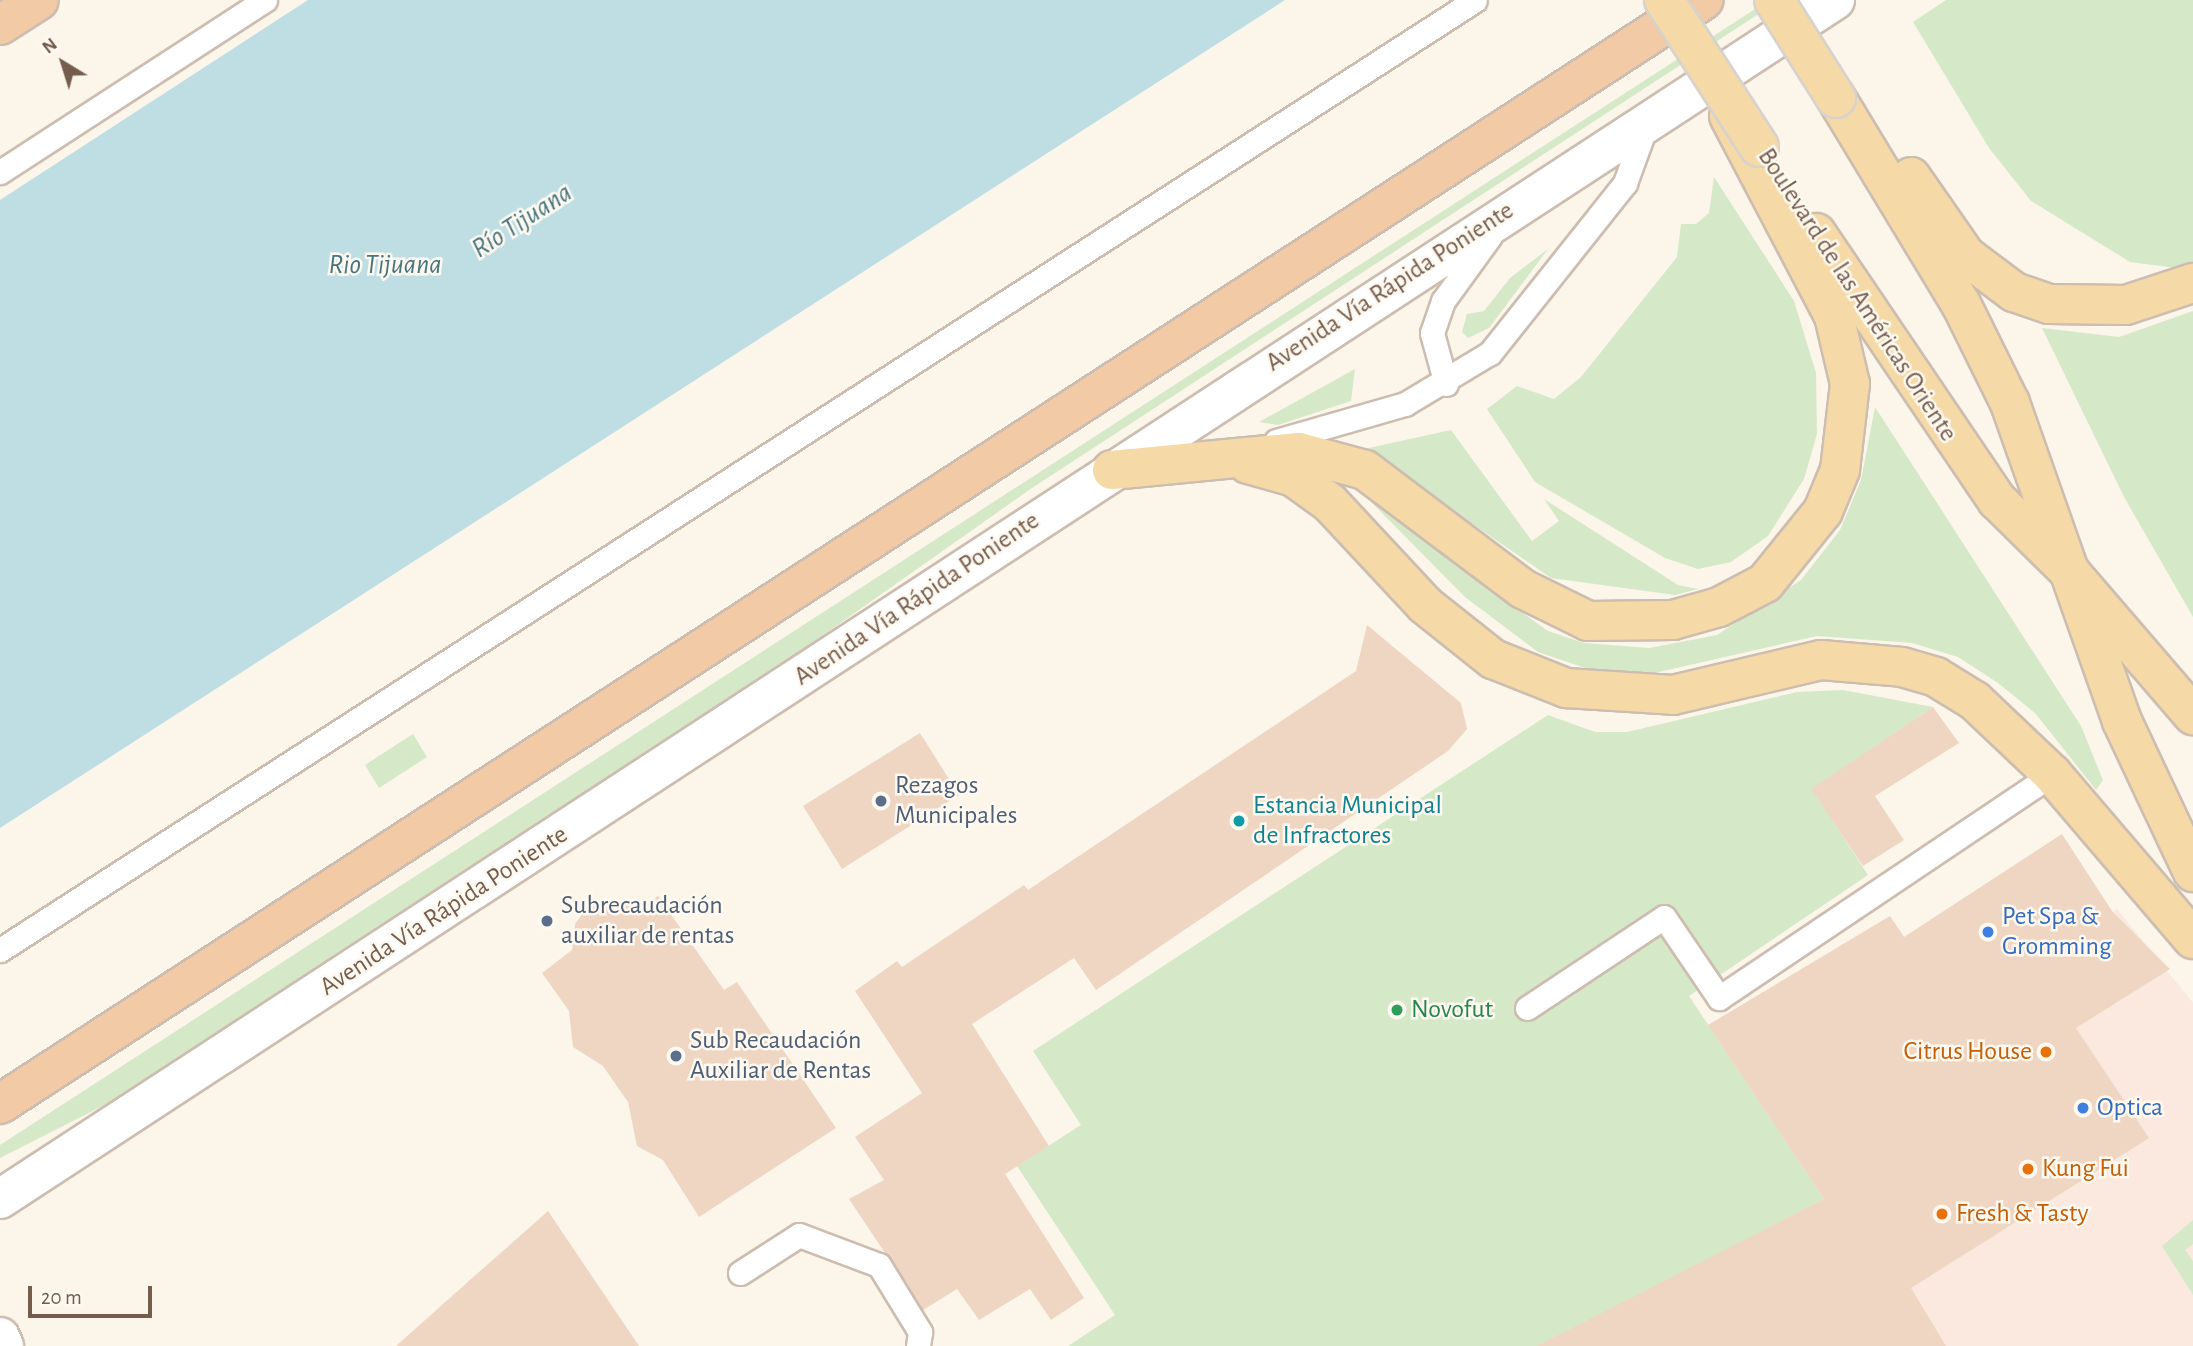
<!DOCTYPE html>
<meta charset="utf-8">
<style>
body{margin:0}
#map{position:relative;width:2193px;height:1346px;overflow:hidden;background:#fbf5ea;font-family:"Alegreya Sans",sans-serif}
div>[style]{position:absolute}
.commercial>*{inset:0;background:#fbe8df}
.green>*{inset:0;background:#d5e9c9}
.water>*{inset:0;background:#bfdee4}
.building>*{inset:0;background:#efd6c3}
.roads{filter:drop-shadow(2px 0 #cdbdb0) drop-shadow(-2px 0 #cdbdb0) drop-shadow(0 2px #cdbdb0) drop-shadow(0 -2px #cdbdb0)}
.service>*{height:23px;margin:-11.5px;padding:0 11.5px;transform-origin:11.5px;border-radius:11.5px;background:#fff}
.minor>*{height:38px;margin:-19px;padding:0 19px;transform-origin:19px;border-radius:19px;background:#fff}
.secondary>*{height:38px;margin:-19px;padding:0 19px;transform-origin:19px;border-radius:19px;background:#fff}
.primary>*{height:38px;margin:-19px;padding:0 19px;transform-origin:19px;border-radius:19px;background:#f5daa7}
.trunk>*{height:38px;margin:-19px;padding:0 19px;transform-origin:19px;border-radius:19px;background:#f3caa6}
.bridges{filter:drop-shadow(2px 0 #d8d2cd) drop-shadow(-2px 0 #d8d2cd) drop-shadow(0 2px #d8d2cd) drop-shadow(0 -2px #d8d2cd)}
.primary-bridge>*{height:38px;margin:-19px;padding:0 19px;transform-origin:19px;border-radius:19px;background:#f5daa7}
.dots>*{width:19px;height:19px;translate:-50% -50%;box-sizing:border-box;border:4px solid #fef9f0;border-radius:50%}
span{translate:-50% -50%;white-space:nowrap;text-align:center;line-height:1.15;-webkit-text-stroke:5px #fef9f0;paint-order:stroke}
.street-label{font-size:26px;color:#755d4e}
.service-label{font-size:26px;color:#4e5e75}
.left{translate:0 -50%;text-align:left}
.culture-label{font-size:26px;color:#0d838f}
.shop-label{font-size:26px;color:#366cbe}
.leisure-label{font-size:26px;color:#27864d}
.food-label{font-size:26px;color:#c56008}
.right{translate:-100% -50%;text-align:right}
.water-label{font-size:28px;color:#46757f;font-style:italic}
.north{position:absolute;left:28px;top:28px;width:70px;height:70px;-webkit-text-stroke:5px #fef9f0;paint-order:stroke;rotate:322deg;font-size:19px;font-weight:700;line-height:28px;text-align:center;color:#755d4e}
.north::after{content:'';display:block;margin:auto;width:24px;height:32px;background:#755d4e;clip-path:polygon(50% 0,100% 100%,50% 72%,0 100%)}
.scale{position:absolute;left:28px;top:1286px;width:124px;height:32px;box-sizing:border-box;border:4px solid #755d4e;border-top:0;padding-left:9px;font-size:21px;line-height:24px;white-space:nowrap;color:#755d4e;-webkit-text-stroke:5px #fef9f0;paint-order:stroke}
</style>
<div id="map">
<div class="commercial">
<div style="clip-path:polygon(2117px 909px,2193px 1003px,2193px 1346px,1549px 1346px,1881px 1170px,1966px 1006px)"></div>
</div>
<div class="green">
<div style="clip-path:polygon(1769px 0,1780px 0,1032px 488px,650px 757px,140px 1087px,0 1158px,0 1145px)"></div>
<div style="clip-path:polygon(1946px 0,2193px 0,2193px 262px,2184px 269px,2130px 262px,2031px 201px,1989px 148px,1913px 22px)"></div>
<div style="clip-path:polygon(1714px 177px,1794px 301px,1816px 373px,1817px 434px,1804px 479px,1768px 536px,1731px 562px,1698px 569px,1665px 558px,1535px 482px,1487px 409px,1517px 386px,1554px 399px,1581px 377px,1677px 257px,1681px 224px,1696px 224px,1709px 213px)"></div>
<div style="clip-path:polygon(1548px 249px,1489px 328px,1468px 338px,1462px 332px,1467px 314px,1484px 311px,1510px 278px)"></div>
<div style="clip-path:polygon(2193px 311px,2193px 617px,2124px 497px,2042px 328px,2119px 337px)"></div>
<div style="clip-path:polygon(1355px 369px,1351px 401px,1278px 425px,1259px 422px)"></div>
<div style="clip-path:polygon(1875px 407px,2081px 726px,2103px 780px,2096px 790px,2035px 713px,1998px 683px,1958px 657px,1912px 643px,1817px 636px,1650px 674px,1591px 670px,1538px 652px,1465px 597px,1370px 501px,1371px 495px,1388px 505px,1447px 558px,1548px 631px,1584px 643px,1649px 648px,1717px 635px,1801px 580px,1840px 530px,1861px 480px)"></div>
<div style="clip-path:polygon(1451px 430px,1532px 541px,1559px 521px,1544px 499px,1678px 585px,1698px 589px,1675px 595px,1551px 578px,1364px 449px)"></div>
<div style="clip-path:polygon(1843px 690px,1933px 707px,1812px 789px,1868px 875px,1689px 996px,1824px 1199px,1549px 1346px,1068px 1346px,1115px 1315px,1017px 1166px,1081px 1125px,1033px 1051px,1548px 715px,1595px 732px,1627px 732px,1797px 692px)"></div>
<div style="clip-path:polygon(413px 734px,427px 757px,379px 788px,365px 765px)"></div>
<div style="clip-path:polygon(2193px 1220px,2193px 1244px,2185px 1250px,2193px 1261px,2193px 1295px,2162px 1246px)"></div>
</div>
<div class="water">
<div style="clip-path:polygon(308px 0,1285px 0,0 828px,0 200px)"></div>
</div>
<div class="building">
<div style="clip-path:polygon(1367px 625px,1461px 703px,1467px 729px,1448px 751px,1096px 990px,1074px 958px,972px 1024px,1049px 1146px,1005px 1174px,1084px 1298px,1051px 1320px,1030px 1289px,979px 1320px,957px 1289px,923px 1310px,849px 1199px,884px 1180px,855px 1137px,922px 1093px,855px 991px,897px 961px,902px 967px,1024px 885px,1028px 890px,1356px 671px)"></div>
<div style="clip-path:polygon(1933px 707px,1959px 743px,1875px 796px,1904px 840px,1863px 866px,1811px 789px)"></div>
<div style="clip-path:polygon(920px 733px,959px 795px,842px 869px,803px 806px)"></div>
<div style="clip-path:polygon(2062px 834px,2112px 911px,2170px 969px,2076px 1028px,2149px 1138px,1911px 1288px,1946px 1346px,1537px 1346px,1824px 1199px,1708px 1025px,1890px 916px,1904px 937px)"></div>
<div style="clip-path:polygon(658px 896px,724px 990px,737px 982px,836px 1128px,699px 1217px,663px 1160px,637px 1146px,628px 1102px,603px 1066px,573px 1047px,569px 1011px,542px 973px,572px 950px,575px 924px,588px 906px,604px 900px,639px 909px)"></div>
<div style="clip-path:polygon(548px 1211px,639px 1346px,396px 1346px,461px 1288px)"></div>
</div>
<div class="roads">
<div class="service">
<div style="left:0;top:172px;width:316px;rotate:-33deg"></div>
<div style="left:1446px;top:384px;width:53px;rotate:-105.4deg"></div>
<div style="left:1432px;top:333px;width:34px;rotate:-71deg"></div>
<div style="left:1443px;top:301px;width:80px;rotate:-54.1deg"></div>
<div style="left:1276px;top:441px;width:134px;rotate:-16deg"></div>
<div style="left:1405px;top:404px;width:99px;rotate:-31deg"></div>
<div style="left:1490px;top:353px;width:217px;rotate:-51.5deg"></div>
<div style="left:1625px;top:183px;width:64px;rotate:-69.9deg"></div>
<div style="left:0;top:950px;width:1754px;rotate:-32.78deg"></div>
<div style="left:1527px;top:1008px;width:164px;rotate:-33.6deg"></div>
<div style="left:1664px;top:917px;width:98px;rotate:55.8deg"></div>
<div style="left:1719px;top:998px;width:401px;rotate:-33.9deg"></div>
<div style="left:740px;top:1273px;width:70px;rotate:-32.8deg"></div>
<div style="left:799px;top:1235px;width:85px;rotate:20.6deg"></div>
<div style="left:879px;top:1265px;width:79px;rotate:58.5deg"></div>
<div style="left:920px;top:1332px;width:14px;rotate:98deg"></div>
</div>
<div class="minor">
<div style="left:0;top:1337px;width:10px;rotate:66deg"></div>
</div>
<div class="secondary">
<div style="left:0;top:1199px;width:2192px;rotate:-33.16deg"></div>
</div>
<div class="primary">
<div style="left:1836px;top:98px;width:241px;rotate:58.8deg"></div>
<div style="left:1961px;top:304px;width:110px;rotate:63.7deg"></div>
<div style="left:2010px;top:403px;width:337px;rotate:70.6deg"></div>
<div style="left:2122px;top:721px;width:167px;rotate:64.8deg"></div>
<div style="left:1911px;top:177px;width:96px;rotate:55.2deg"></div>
<div style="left:1966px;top:256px;width:60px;rotate:36.9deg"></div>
<div style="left:2014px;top:292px;width:37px;rotate:19deg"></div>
<div style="left:2049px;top:304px;width:77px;rotate:0.7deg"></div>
<div style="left:2126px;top:305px;width:71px;rotate:-18.2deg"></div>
<div style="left:1816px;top:233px;width:323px;rotate:55.9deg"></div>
<div style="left:1997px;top:500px;width:103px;rotate:44.6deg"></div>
<div style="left:2070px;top:572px;width:189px;rotate:49.3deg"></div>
<div style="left:1248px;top:464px;width:48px;rotate:15.8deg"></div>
<div style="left:1294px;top:477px;width:44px;rotate:35.8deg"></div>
<div style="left:1330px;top:503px;width:139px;rotate:47deg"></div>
<div style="left:1425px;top:605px;width:87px;rotate:38.5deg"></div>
<div style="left:1493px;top:659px;width:79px;rotate:21.7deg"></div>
<div style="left:1566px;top:688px;width:107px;rotate:3.7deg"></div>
<div style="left:1673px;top:695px;width:152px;rotate:-13.3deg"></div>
<div style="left:1821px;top:660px;width:81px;rotate:4.9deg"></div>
<div style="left:1902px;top:667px;width:35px;rotate:16deg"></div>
<div style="left:1936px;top:677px;width:46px;rotate:31.6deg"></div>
<div style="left:1975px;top:701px;width:106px;rotate:43.5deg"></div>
<div style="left:2052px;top:774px;width:217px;rotate:49.5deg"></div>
<div style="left:1112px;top:470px;width:188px;rotate:-5.5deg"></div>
<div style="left:1299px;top:452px;width:68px;rotate:15.3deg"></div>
<div style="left:1365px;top:470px;width:198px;rotate:37deg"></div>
<div style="left:1523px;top:589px;width:72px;rotate:26.2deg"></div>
<div style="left:1588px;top:621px;width:85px;rotate:-0.7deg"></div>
<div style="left:1673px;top:620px;width:48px;rotate:-15.8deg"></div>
<div style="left:1719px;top:607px;width:52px;rotate:-27.6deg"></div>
<div style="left:1765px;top:583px;width:92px;rotate:-51.1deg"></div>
<div style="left:1823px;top:511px;width:44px;rotate:-67.5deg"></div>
<div style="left:1840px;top:470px;width:87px;rotate:-83.4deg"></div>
<div style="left:1850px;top:384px;width:70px;rotate:-103.2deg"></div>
<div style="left:1834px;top:316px;width:226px;rotate:-117.7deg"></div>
</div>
<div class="trunk">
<div style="left:0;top:25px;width:46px;rotate:-32.7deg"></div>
<div style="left:0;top:1104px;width:2030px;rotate:-32.95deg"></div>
</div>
</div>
<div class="bridges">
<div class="primary-bridge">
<div style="left:1664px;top:0;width:175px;rotate:57.1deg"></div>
<div style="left:1774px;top:0;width:116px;rotate:57.7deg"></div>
</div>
</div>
<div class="dots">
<div style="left:881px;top:801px;background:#5c6f8a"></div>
<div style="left:1239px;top:821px;background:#0f9aa8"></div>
<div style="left:547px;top:921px;background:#5c6f8a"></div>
<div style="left:1988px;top:932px;background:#3f7fe0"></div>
<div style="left:1397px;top:1010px;background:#2e9e5b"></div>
<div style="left:2046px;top:1052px;background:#e8710a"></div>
<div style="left:676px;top:1056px;background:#5c6f8a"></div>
<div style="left:2083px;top:1108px;background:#3f7fe0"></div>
<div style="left:2028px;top:1169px;background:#e8710a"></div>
<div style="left:1942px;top:1214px;background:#e8710a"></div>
</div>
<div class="street-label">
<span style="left:1390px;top:287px;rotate:-33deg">Avenida Vía Rápida Poniente</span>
<span style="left:1857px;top:295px;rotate:57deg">Boulevard de las Américas Oriente</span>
<span style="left:917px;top:599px;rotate:-34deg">Avenida Vía Rápida Poniente</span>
<span style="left:444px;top:911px;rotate:-33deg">Avenida Vía Rápida Poniente</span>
</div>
<div class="service-label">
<span class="left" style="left:895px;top:801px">Rezagos<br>Municipales</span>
<span class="left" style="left:561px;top:921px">Subrecaudación<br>auxiliar de rentas</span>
<span class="left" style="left:690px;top:1056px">Sub Recaudación<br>Auxiliar de Rentas</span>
</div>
<div class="culture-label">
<span class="left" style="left:1253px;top:821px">Estancia Municipal<br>de Infractores</span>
</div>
<div class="shop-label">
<span class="left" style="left:2002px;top:932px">Pet Spa &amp;<br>Gromming</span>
<span class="left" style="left:2097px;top:1108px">Optica</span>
</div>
<div class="leisure-label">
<span class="left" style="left:1411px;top:1010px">Novofut</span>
</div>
<div class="food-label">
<span class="right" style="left:2032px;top:1052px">Citrus House</span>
<span class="left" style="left:2042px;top:1169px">Kung Fui</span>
<span class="left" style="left:1956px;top:1214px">Fresh &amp; Tasty</span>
</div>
<div class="water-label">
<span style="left:522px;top:221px;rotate:-33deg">Río Tijuana</span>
<span style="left:385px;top:265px">Rio Tijuana</span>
</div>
<div class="north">N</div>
<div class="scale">20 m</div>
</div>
